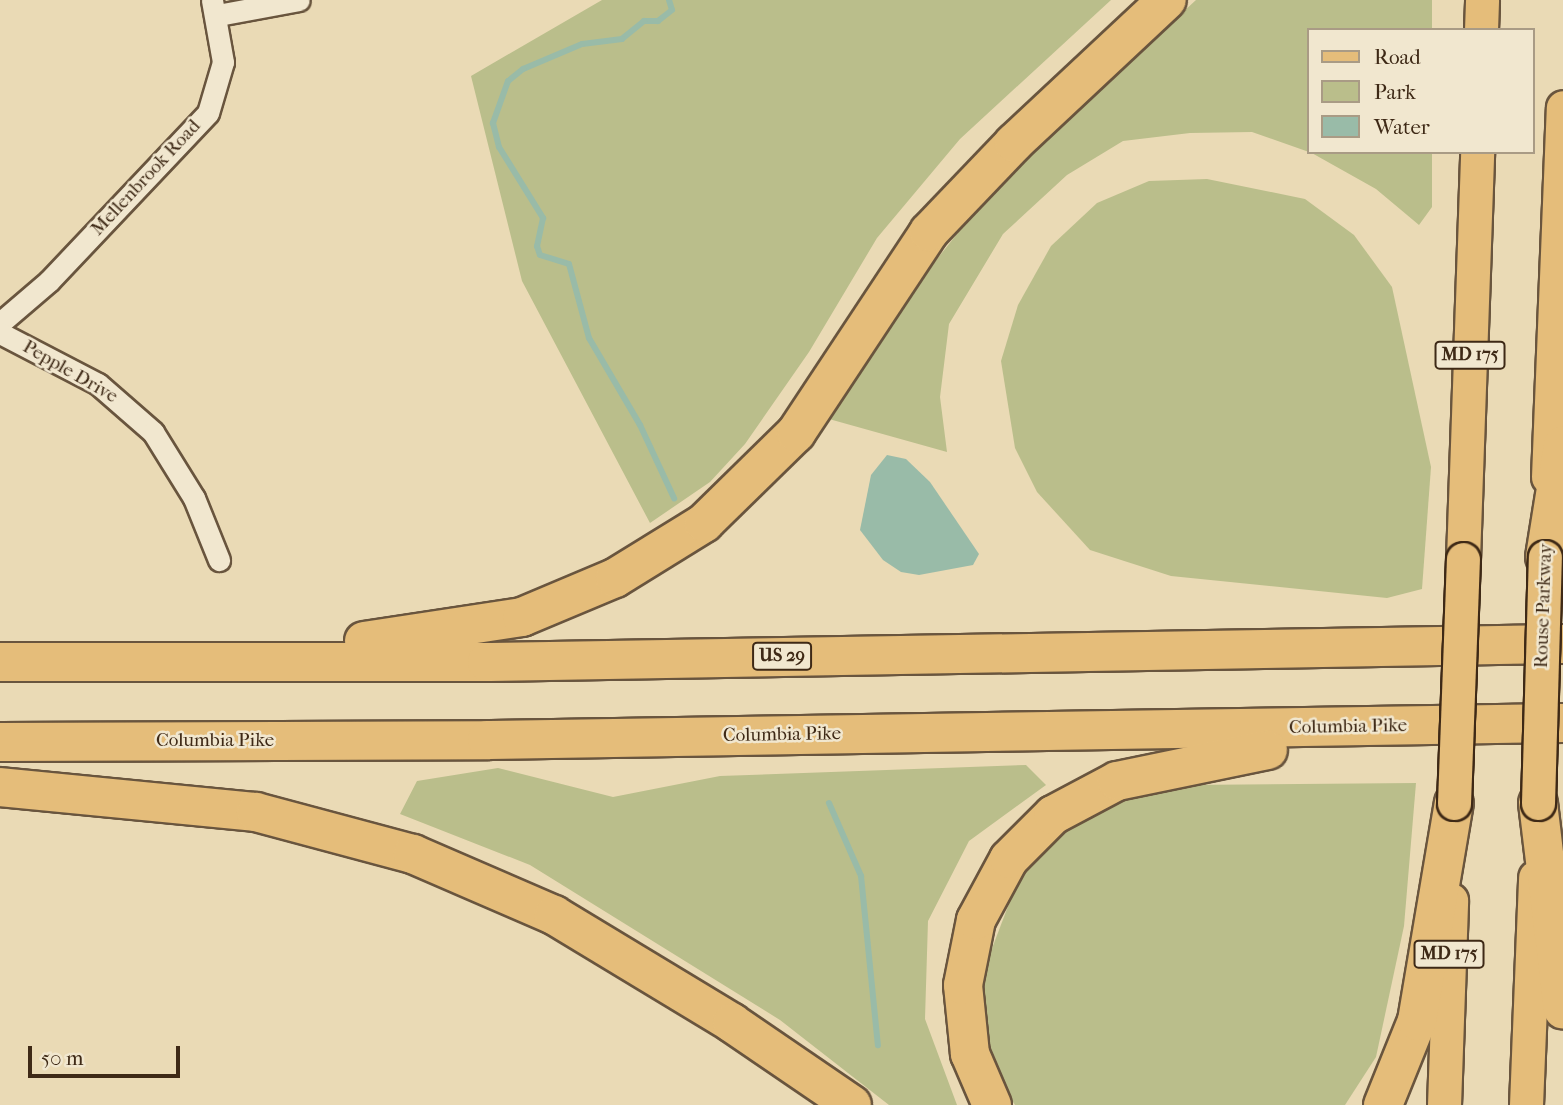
<!DOCTYPE html>
<style>
body{margin:0}
#map{position:relative;width:1563px;height:1105px;overflow:hidden;background:#eadab5;font-family:"IM FELL French Canon",serif}
div>[style]{position:absolute}
.green>*{inset:0;background:#babe8b}
.water>*{inset:0;background:#99bba8}
.stream>*{height:6px;margin:-3px;padding:0 3px;transform-origin:3px;border-radius:3px;background:#99bba8}
.roads{filter:drop-shadow(2px 0 #69553e) drop-shadow(-2px 0 #69553e) drop-shadow(0 2px #69553e) drop-shadow(0 -2px #69553e)}
.minor>*{height:21px;margin:-10.5px;padding:0 10.5px;transform-origin:10.5px;border-radius:10.5px;background:#f1e7cf}
.primary>*{height:33px;margin:-16.5px;padding:0 16.5px;transform-origin:16.5px;border-radius:16.5px;background:#e5bd7a}
.motorway>*{height:38px;margin:-19px;padding:0 19px;transform-origin:19px;border-radius:19px;background:#e5bd7a}
.bridges{filter:drop-shadow(2px 0 #3e2916) drop-shadow(-2px 0 #3e2916) drop-shadow(0 2px #3e2916) drop-shadow(0 -2px #3e2916)}
.primary-bridge>*{height:33px;margin:-16.5px;padding:0 16.5px;transform-origin:16.5px;border-radius:16.5px;background:#e5bd7a}
span{translate:-50% -50%;white-space:nowrap;text-align:center;line-height:1.15;-webkit-text-stroke:5px #f1e7cf;paint-order:stroke}
.shield-label span{padding:2px 5px;background:#f1e7cf;border:2px solid;border-radius:5px;-webkit-text-stroke-width:0}
.shield-label{font-size:18px;color:#3e2916;font-weight:700}
.street-label{font-size:19px;color:#3e2916}
.legend{position:absolute;left:1307px;top:28px;width:228px;height:126px;box-sizing:border-box;background:#f1e7cf;border:2px solid #a99b85;margin:0;padding:9px 12px;list-style:none;font-size:21px;color:#3e2916}
.legend li{display:flex;align-items:center;gap:14px;height:35px}
.legend b{width:35px;border:2px solid #a99b85}
.scale{position:absolute;left:28px;top:1046px;width:152px;height:32px;box-sizing:border-box;border:4px solid #3e2916;border-top:0;padding-left:9px;font-size:21px;line-height:24px;white-space:nowrap;color:#3e2916;-webkit-text-stroke:5px #f1e7cf;paint-order:stroke}
</style>
<div id="map">
<div class="green">
<div style="clip-path:polygon(602px 0,1111px 0,960px 139px,877px 238px,809px 352px,745px 444px,710px 482px,650px 523px,522px 281px,471px 76px)"></div>
<div style="clip-path:polygon(1196px 0,1432px 0,1432px 30px,1309px 30px,1309px 152px,1252px 132px,1190px 133px,1123px 141px,1067px 175px,1003px 234px,949px 324px,940px 397px,947px 452px,829px 419px,906px 298px,996px 185px)"></div>
<div style="clip-path:polygon(1310px 152px,1432px 152px,1432px 207px,1419px 225px,1376px 189px)"></div>
<div style="clip-path:polygon(1207px 179px,1305px 199px,1354px 235px,1392px 287px,1431px 467px,1422px 589px,1387px 598px,1171px 576px,1090px 550px,1037px 492px,1015px 448px,1001px 361px,1018px 305px,1051px 246px,1097px 203px,1149px 181px)"></div>
<div style="clip-path:polygon(1026px 765px,1046px 785px,969px 841px,928px 921px,925px 1019px,957px 1105px,889px 1105px,780px 1020px,530px 865px,400px 814px,417px 781px,498px 768px,613px 797px,720px 776px)"></div>
<div style="clip-path:polygon(1416px 783px,1404px 926px,1376px 1057px,1345px 1105px,1015px 1105px,997px 1078px,978px 1010px,991px 951px,1018px 880px,1070px 823px,1130px 791px,1186px 785px)"></div>
</div>
<div class="water">
<div style="clip-path:polygon(887px 455px,906px 459px,930px 482px,979px 554px,973px 565px,919px 575px,901px 572px,883px 560px,860px 530px,871px 475px)"></div>
</div>
<div class="stream">
<div style="left:669px;top:0;width:10px;rotate:73deg"></div>
<div style="left:672px;top:10px;width:18px;rotate:142deg"></div>
<div style="left:658px;top:21px;width:14px;rotate:180deg"></div>
<div style="left:644px;top:21px;width:28px;rotate:141deg"></div>
<div style="left:622px;top:39px;width:40px;rotate:172.9deg"></div>
<div style="left:582px;top:44px;width:64px;rotate:157deg"></div>
<div style="left:523px;top:69px;width:19px;rotate:141deg"></div>
<div style="left:508px;top:81px;width:45px;rotate:109.7deg"></div>
<div style="left:493px;top:123px;width:25px;rotate:76deg"></div>
<div style="left:499px;top:147px;width:84px;rotate:58.2deg"></div>
<div style="left:543px;top:218px;width:29px;rotate:102deg"></div>
<div style="left:537px;top:246px;width:9px;rotate:72deg"></div>
<div style="left:540px;top:255px;width:30px;rotate:17deg"></div>
<div style="left:569px;top:264px;width:77px;rotate:74.9deg"></div>
<div style="left:589px;top:338px;width:101px;rotate:59.6deg"></div>
<div style="left:640px;top:425px;width:81px;rotate:65deg"></div>
<div style="left:829px;top:803px;width:80px;rotate:66.3deg"></div>
<div style="left:861px;top:876px;width:170px;rotate:84.3deg"></div>
</div>
<div class="roads">
<div class="minor">
<div style="left:218px;top:15px;width:82px;rotate:-10.5deg"></div>
<div style="left:0;top:323px;width:65px;rotate:-40.6deg"></div>
<div style="left:49px;top:281px;width:231px;rotate:-46.6deg"></div>
<div style="left:208px;top:113px;width:53px;rotate:-73.6deg"></div>
<div style="left:223px;top:62px;width:63px;rotate:-100.1deg"></div>
<div style="left:0;top:333px;width:110px;rotate:27.5deg"></div>
<div style="left:98px;top:384px;width:73px;rotate:41.1deg"></div>
<div style="left:153px;top:432px;width:78px;rotate:58.2deg"></div>
<div style="left:194px;top:498px;width:67px;rotate:68deg"></div>
</div>
<div class="primary">
<div style="left:1481px;top:30px;width:30px;rotate:-88deg"></div>
<div style="left:1548px;top:477px;width:370px;rotate:-87.7deg"></div>
<div style="left:1463px;top:559px;width:407px;rotate:-88deg"></div>
<div style="left:1444px;top:1105px;width:205px;rotate:-88deg"></div>
<div style="left:1526px;top:1105px;width:228px;rotate:-87.7deg"></div>
</div>
<div class="motorway">
<div style="left:1545px;top:557px;width:113px;rotate:-80.9deg"></div>
<div style="left:364px;top:641px;width:160px;rotate:-8.6deg"></div>
<div style="left:522px;top:617px;width:101px;rotate:-22.8deg"></div>
<div style="left:615px;top:578px;width:105px;rotate:-31.7deg"></div>
<div style="left:704px;top:523px;width:129px;rotate:-44.4deg"></div>
<div style="left:796px;top:433px;width:241px;rotate:-56.5deg"></div>
<div style="left:929px;top:232px;width:123px;rotate:-46.3deg"></div>
<div style="left:1014px;top:143px;width:209px;rotate:-43.1deg"></div>
<div style="left:0;top:662px;width:487px"></div>
<div style="left:487px;top:662px;width:1076px;rotate:-0.96deg"></div>
<div style="left:0;top:742px;width:487px;rotate:-0.2deg"></div>
<div style="left:487px;top:740px;width:1076px;rotate:-0.91deg"></div>
<div style="left:0;top:787px;width:257px;rotate:5.6deg"></div>
<div style="left:256px;top:812px;width:163px;rotate:15deg"></div>
<div style="left:413px;top:854px;width:154px;rotate:23.4deg"></div>
<div style="left:554px;top:915px;width:208px;rotate:31.2deg"></div>
<div style="left:732px;top:1023px;width:145px;rotate:34.3deg"></div>
<div style="left:1538px;top:803px;width:208px;rotate:83.1deg"></div>
<div style="left:992px;top:1105px;width:56px;rotate:-113.3deg"></div>
<div style="left:970px;top:1054px;width:69px;rotate:-95.8deg"></div>
<div style="left:963px;top:985px;width:66px;rotate:-78.7deg"></div>
<div style="left:976px;top:920px;width:69px;rotate:-61.6deg"></div>
<div style="left:1009px;top:859px;width:62px;rotate:-45deg"></div>
<div style="left:1053px;top:815px;width:72px;rotate:-28deg"></div>
<div style="left:1117px;top:781px;width:154px;rotate:-11.6deg"></div>
<div style="left:1383px;top:1105px;width:91px;rotate:-68deg"></div>
<div style="left:1417px;top:1021px;width:221px;rotate:-80.4deg"></div>
</div>
</div>
<div class="bridges">
<div class="primary-bridge">
<div style="left:1454px;top:803px;width:244px;rotate:-87.9deg"></div>
<div style="left:1538px;top:803px;width:246px;rotate:-88.4deg"></div>
</div>
</div>
<div class="shield-label">
<span style="left:1470px;top:355px">MD 175</span>
<span style="left:782px;top:656px">US 29</span>
<span style="left:1449px;top:954px">MD 175</span>
</div>
<div class="street-label">
<span style="left:146px;top:178px;rotate:-47deg">Mellenbrook Road</span>
<span style="left:70px;top:372px;rotate:30deg">Pepple Drive</span>
<span style="left:1544px;top:606px;rotate:-88deg">Rouse Parkway</span>
<span style="left:1348px;top:727px;rotate:-1deg">Columbia Pike</span>
<span style="left:782px;top:735px;rotate:-1deg">Columbia Pike</span>
<span style="left:215px;top:741px">Columbia Pike</span>
</div>
<ul class="legend">
<li><b style="height:9px;background:#e5bd7a"></b>Road</li>
<li><b style="height:19px;background:#babe8b"></b>Park</li>
<li><b style="height:19px;background:#99bba8"></b>Water</li>
</ul>
<div class="scale">50 m</div>
</div>
